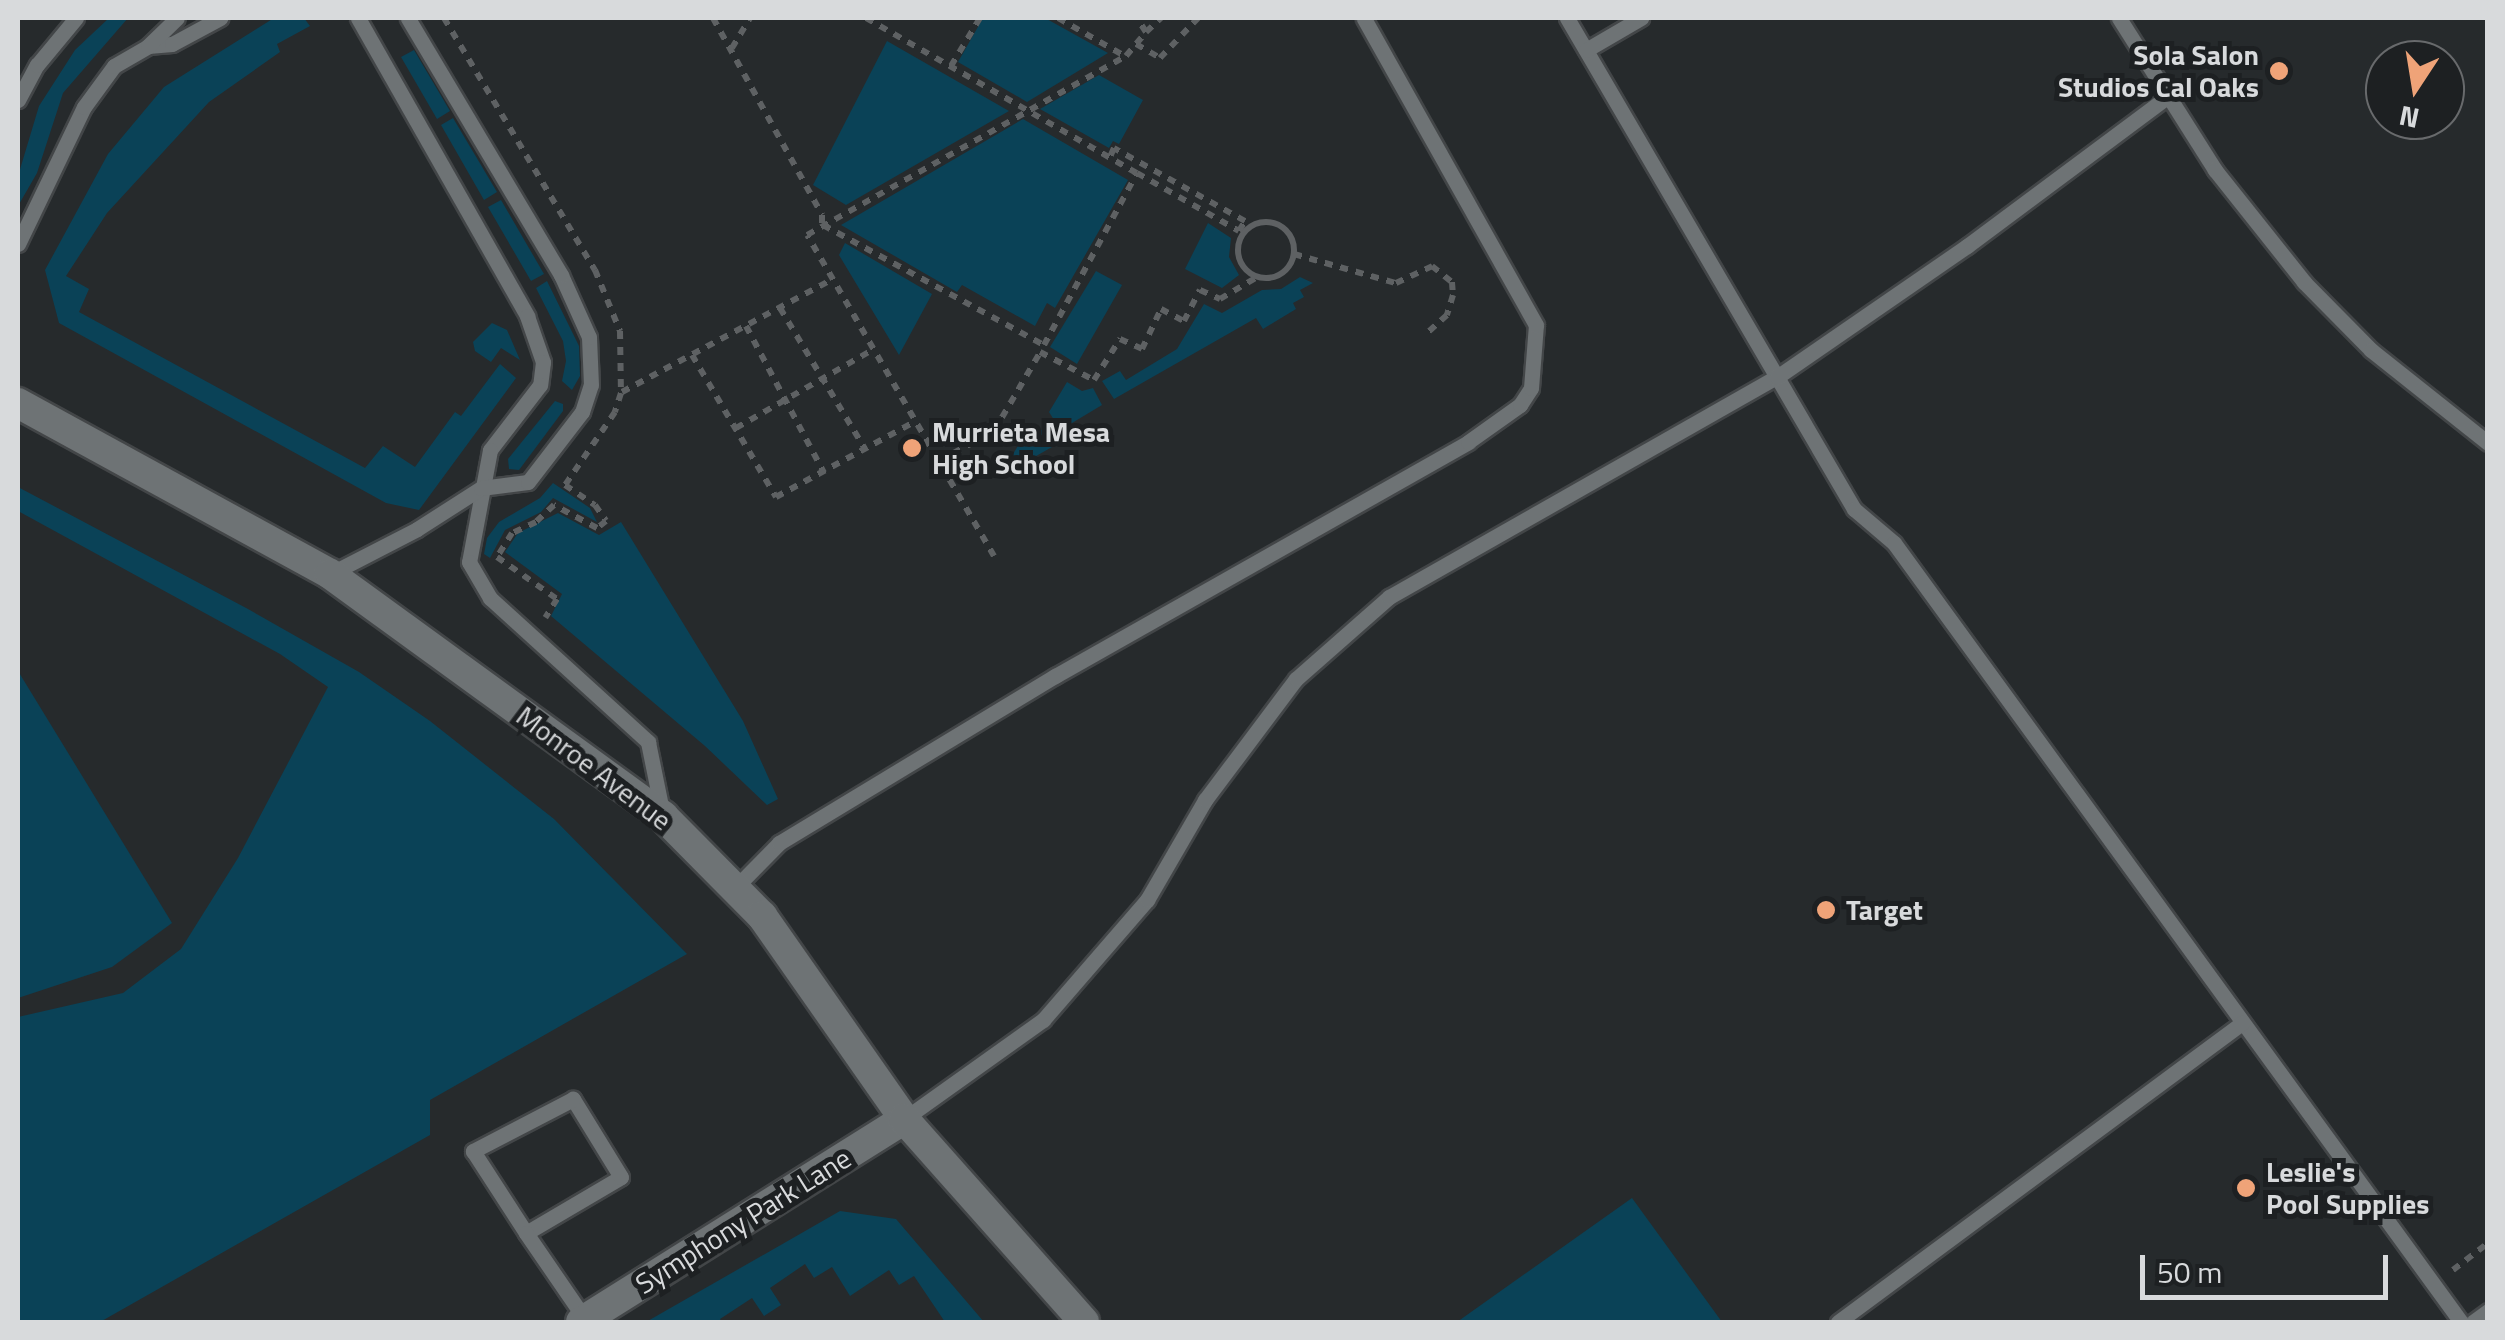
<!DOCTYPE html>
<style>
body{margin:0}
#map{position:relative;width:2505px;height:1340px;overflow:hidden;background:#262a2c;font-family:"Titillium Web",sans-serif}
div>[style]{position:absolute}
.green>*{inset:0;background:#0a4257}
.path>*{height:6px;margin-top:-3px;transform-origin:0;background:repeating-linear-gradient(90deg,#5e6163 0 8px,transparent 0 16px)}
.path>.ring{margin:-3px;padding:0;box-sizing:content-box;background:none;border:6px solid #5e6163;border-radius:50%}
.roads{filter:drop-shadow(2px 0 #434648) drop-shadow(-2px 0 #434648) drop-shadow(0 2px #434648) drop-shadow(0 -2px #434648)}
.lane>*{height:15px;margin:-7.5px;padding:0 7.5px;transform-origin:7.5px;border-radius:7.5px;background:#6e7375}
.street>*{height:30px;margin:-15px;padding:0 15px;transform-origin:15px;border-radius:15px;background:#6e7375}
.secondary>*{height:30px;margin:-15px;padding:0 15px;transform-origin:15px;border-radius:15px;background:#6e7375}
.dots>*{width:28px;height:28px;translate:-50% -50%;box-sizing:border-box;border:5px solid #1d2022;border-radius:50%}
span{translate:-50% -50%;white-space:nowrap;text-align:center;line-height:1.15;-webkit-text-stroke:10px #1d2022;paint-order:stroke}
.poi-label{font-size:28px;color:#d8dadc;font-weight:700}
.right{translate:-100% -50%;text-align:right}
.left{translate:0 -50%;text-align:left}
.street-label{font-size:28px;color:#d8dadc}
.frame{position:absolute;inset:0;border:20px solid #d8dadc;pointer-events:none}
.north{position:absolute;left:2365px;top:40px;width:100px;height:100px;box-sizing:border-box;background:#1d2022;border:2px solid #686a6c;border-radius:50%;rotate:192deg;font-size:28px;font-weight:700;line-height:40px;text-align:center;color:#d8dadc}
.north::after{content:'';display:block;margin:auto;width:35px;height:45px;background:#efa378;clip-path:polygon(50% 0,100% 100%,50% 72%,0 100%)}
.scale{position:absolute;left:2140px;top:1255px;width:248px;height:45px;box-sizing:border-box;border:5px solid #d8dadc;border-top:0;padding-left:12px;font-size:30px;line-height:35px;white-space:nowrap;color:#d8dadc;-webkit-text-stroke:8px #1d2022;paint-order:stroke}
</style>
<div id="map">
<div class="green">
<div style="clip-path:polygon(109px 18px,128px 18px,63px 93px,37px 173px,18px 206px,18px 176px,39px 106px,75px 50px)"></div>
<div style="clip-path:polygon(274px 18px,304px 18px,310px 26px,277px 44px,280px 52px,209px 102px,107px 213px,66px 276px,89px 289px,79px 312px,365px 468px,383px 446px,415px 467px,455px 412px,461px 416px,500px 364px,516px 378px,419px 510px,386px 503px,59px 323px,45px 270px,108px 154px,164px 87px)"></div>
<div style="clip-path:polygon(983px 18px,1045px 18px,1108px 53px,1027px 102px,958px 62px)"></div>
<div style="clip-path:polygon(887px 41px,1009px 111px,846px 205px,813px 185px)"></div>
<div style="clip-path:polygon(414px 50px,450px 111px,437px 119px,401px 57px)"></div>
<div style="clip-path:polygon(1099px 75px,1143px 100px,1119px 144px,1113px 141px,1109px 148px,1040px 109px)"></div>
<div style="clip-path:polygon(453px 118px,497px 192px,484px 200px,441px 125px)"></div>
<div style="clip-path:polygon(1023px 119px,1128px 180px,1055px 308px,1047px 303px,1035px 326px,962px 285px,957px 292px,841px 225px)"></div>
<div style="clip-path:polygon(501px 200px,544px 274px,531px 281px,488px 207px)"></div>
<div style="clip-path:polygon(1208px 223px,1231px 238px,1229px 257px,1239px 275px,1222px 288px,1185px 269px)"></div>
<div style="clip-path:polygon(845px 243px,932px 294px,899px 355px,839px 255px)"></div>
<div style="clip-path:polygon(1096px 271px,1122px 285px,1077px 364px,1050px 347px)"></div>
<div style="clip-path:polygon(1300px 277px,1313px 283px,1300px 290px,1304px 297px,1293px 303px,1296px 309px,1263px 329px,1256px 318px,1114px 399px,1102px 381px,1120px 371px,1126px 380px,1177px 349px,1204px 304px,1222px 313px,1262px 290px,1281px 289px)"></div>
<div style="clip-path:polygon(547px 281px,579px 346px,580px 376px,572px 390px,562px 381px,566px 361px,563px 341px,536px 288px)"></div>
<div style="clip-path:polygon(492px 323px,507px 330px,520px 360px,501px 348px,491px 362px,475px 351px,473px 342px)"></div>
<div style="clip-path:polygon(1067px 382px,1082px 391px,1093px 388px,1102px 405px,1062px 429px,1066px 439px,1008px 472px,1006px 466px,1029px 427px,1037px 432px,1056px 423px,1049px 412px)"></div>
<div style="clip-path:polygon(555px 401px,563px 404px,563px 411px,519px 470px,509px 469px,508px 459px)"></div>
<div style="clip-path:polygon(553px 483px,590px 508px,597px 522px,553px 498px,541px 512px,505px 530px,490px 558px,484px 554px,487px 538px,499px 522px,540px 498px)"></div>
<div style="clip-path:polygon(18px 487px,248px 609px,359px 672px,430px 721px,554px 819px,687px 954px,430px 1100px,430px 1135px,100px 1322px,18px 1322px,18px 1017px,123px 993px,181px 949px,238px 858px,328px 687px,280px 654px,18px 511px)"></div>
<div style="clip-path:polygon(558px 513px,599px 535px,621px 522px,743px 721px,778px 799px,767px 805px,705px 746px,551px 616px,562px 594px,505px 552px,518px 533px)"></div>
<div style="clip-path:polygon(18px 671px,172px 923px,112px 967px,18px 998px)"></div>
<div style="clip-path:polygon(1632px 1198px,1722px 1322px,1457px 1322px)"></div>
<div style="clip-path:polygon(840px 1211px,896px 1219px,984px 1322px,945px 1322px,914px 1276px,899px 1285px,889px 1270px,850px 1296px,832px 1267px,814px 1278px,805px 1264px,770px 1288px,781px 1305px,764px 1316px,752px 1298px,720px 1319px,722px 1322px,646px 1322px)"></div>
</div>
<div class="path">
<div style="left:444px;top:18px;width:294px;rotate:59.1deg"></div>
<div style="left:595px;top:270px;width:66px;rotate:67.7deg"></div>
<div style="left:620px;top:331px;width:62px;rotate:89.1deg"></div>
<div style="left:621px;top:393px;width:20px;rotate:108deg"></div>
<div style="left:615px;top:412px;width:88px;rotate:124.4deg"></div>
<div style="left:565px;top:485px;width:36px;rotate:34deg"></div>
<div style="left:595px;top:505px;width:19px;rotate:55deg"></div>
<div style="left:606px;top:521px;width:11px;rotate:142deg"></div>
<div style="left:597px;top:528px;width:49px;rotate:-151.9deg"></div>
<div style="left:554px;top:505px;width:25px;rotate:137deg"></div>
<div style="left:536px;top:522px;width:26px;rotate:155deg"></div>
<div style="left:512px;top:533px;width:28px;rotate:122deg"></div>
<div style="left:497px;top:557px;width:73px;rotate:35deg"></div>
<div style="left:557px;top:599px;width:22px;rotate:122deg"></div>
<div style="left:713px;top:18px;width:225px;rotate:61deg"></div>
<div style="left:822px;top:215px;width:8px;rotate:90deg"></div>
<div style="left:866px;top:18px;width:312px;rotate:29.8deg"></div>
<div style="left:1137px;top:173px;width:117px;rotate:29.6deg"></div>
<div style="left:1239px;top:231px;width:12px;rotate:-59deg"></div>
<div style="left:1245px;top:221px;width:150px;rotate:-150.9deg"></div>
<div style="left:1114px;top:148px;width:10px;rotate:114deg"></div>
<div style="left:1058px;top:18px;width:77px;rotate:29.6deg"></div>
<div style="left:1146px;top:32px;width:21px;rotate:-43deg"></div>
<div style="left:1136px;top:44px;width:28px;rotate:30deg"></div>
<div style="left:1160px;top:58px;width:55px;rotate:-46.5deg"></div>
<div style="left:732px;top:48px;width:35px;rotate:-59deg"></div>
<div style="left:951px;top:66px;width:56px;rotate:-58.9deg"></div>
<div class="ring" style="left:1238px;top:222px;width:50px;height:50px"></div>
<div style="left:823px;top:225px;width:251px;rotate:28.5deg"></div>
<div style="left:1044px;top:345px;width:196px;rotate:-61.6deg"></div>
<div style="left:1294px;top:254px;width:106px;rotate:15.9deg"></div>
<div style="left:1396px;top:283px;width:40px;rotate:-25deg"></div>
<div style="left:1432px;top:266px;width:26px;rotate:39deg"></div>
<div style="left:1452px;top:282px;width:13px;rotate:86deg"></div>
<div style="left:1453px;top:295px;width:21px;rotate:107deg"></div>
<div style="left:1447px;top:315px;width:31px;rotate:138deg"></div>
<div style="left:780px;top:308px;width:165px;rotate:58.9deg"></div>
<div style="left:746px;top:326px;width:166px;rotate:62deg"></div>
<div style="left:1040px;top:352px;width:61px;rotate:27.4deg"></div>
<div style="left:1094px;top:380px;width:49px;rotate:-57.6deg"></div>
<div style="left:1120px;top:339px;width:24px;rotate:24deg"></div>
<div style="left:1142px;top:349px;width:44px;rotate:-64.6deg"></div>
<div style="left:1161px;top:309px;width:26px;rotate:28deg"></div>
<div style="left:1184px;top:321px;width:35px;rotate:-63deg"></div>
<div style="left:1200px;top:290px;width:22px;rotate:24deg"></div>
<div style="left:1220px;top:299px;width:43px;rotate:-30.7deg"></div>
<div style="left:692px;top:355px;width:165px;rotate:59.4deg"></div>
<div style="left:776px;top:497px;width:159px;rotate:-28.5deg"></div>
<div style="left:622px;top:392px;width:239px;rotate:-28.2deg"></div>
<div style="left:736px;top:428px;width:159px;rotate:-29.8deg"></div>
<div style="left:939px;top:461px;width:63px;rotate:-28.6deg"></div>
<div style="left:994px;top:431px;width:93px;rotate:-59.6deg"></div>
<div style="left:994px;top:556px;width:371px;rotate:-120.2deg"></div>
<div style="left:807px;top:235px;width:366px;rotate:-29.3deg"></div>
<div style="left:1126px;top:56px;width:31px;rotate:-50deg"></div>
<div style="left:1146px;top:32px;width:17px;rotate:-123deg"></div>
<div style="left:2453px;top:1270px;width:44px;rotate:-37.6deg"></div>
</div>
<div class="roads">
<div class="lane">
<div style="left:358px;top:18px;width:343px;rotate:60.4deg"></div>
<div style="left:527px;top:316px;width:49px;rotate:70.8deg"></div>
<div style="left:543px;top:362px;width:23px;rotate:97deg"></div>
<div style="left:540px;top:385px;width:82px;rotate:127.6deg"></div>
<div style="left:490px;top:450px;width:114px;rotate:100.6deg"></div>
<div style="left:469px;top:562px;width:42px;rotate:59.7deg"></div>
<div style="left:490px;top:598px;width:214px;rotate:42.3deg"></div>
<div style="left:648px;top:742px;width:70px;rotate:78.5deg"></div>
<div style="left:1567px;top:18px;width:569px;rotate:59.69deg"></div>
<div style="left:1854px;top:509px;width:52px;rotate:40.4deg"></div>
<div style="left:1894px;top:543px;width:963px;rotate:53.95deg"></div>
<div style="left:2119px;top:18px;width:180px;rotate:57.7deg"></div>
<div style="left:2215px;top:170px;width:143px;rotate:51.5deg"></div>
<div style="left:2304px;top:282px;width:95px;rotate:45.4deg"></div>
<div style="left:2371px;top:350px;width:149px;rotate:38.5deg"></div>
<div style="left:148px;top:46px;width:24px;rotate:-5deg"></div>
<div style="left:172px;top:44px;width:55px;rotate:-28.4deg"></div>
<div style="left:1586px;top:50px;width:64px;rotate:-30.2deg"></div>
<div style="left:18px;top:100px;width:40px;rotate:-62deg"></div>
<div style="left:37px;top:65px;width:61px;rotate:-50.3deg"></div>
<div style="left:18px;top:244px;width:152px;rotate:-64.3deg"></div>
<div style="left:84px;top:107px;width:51px;rotate:-53.8deg"></div>
<div style="left:114px;top:66px;width:39px;rotate:-30deg"></div>
<div style="left:148px;top:46px;width:40px;rotate:-44deg"></div>
<div style="left:330px;top:574px;width:98px;rotate:-27.3deg"></div>
<div style="left:417px;top:529px;width:76px;rotate:-32.6deg"></div>
<div style="left:481px;top:488px;width:47px;rotate:-7.3deg"></div>
<div style="left:528px;top:482px;width:88px;rotate:-52.4deg"></div>
<div style="left:582px;top:412px;width:28px;rotate:-72deg"></div>
<div style="left:591px;top:385px;width:48px;rotate:-92.4deg"></div>
<div style="left:589px;top:337px;width:68px;rotate:-114.3deg"></div>
<div style="left:561px;top:275px;width:299px;rotate:-120.8deg"></div>
<div style="left:735px;top:888px;width:63px;rotate:-45.6deg"></div>
<div style="left:779px;top:843px;width:323px;rotate:-31.2deg"></div>
<div style="left:1055px;top:676px;width:475px;rotate:-29.5deg"></div>
<div style="left:1468px;top:442px;width:64px;rotate:-35.4deg"></div>
<div style="left:1520px;top:405px;width:20px;rotate:-57deg"></div>
<div style="left:1531px;top:388px;width:63px;rotate:-85.5deg"></div>
<div style="left:1536px;top:325px;width:352px;rotate:-119.3deg"></div>
<div style="left:904px;top:1119px;width:171px;rotate:-35.5deg"></div>
<div style="left:1043px;top:1020px;width:159px;rotate:-49.1deg"></div>
<div style="left:1147px;top:900px;width:116px;rotate:-59.9deg"></div>
<div style="left:1205px;top:800px;width:151px;rotate:-53.1deg"></div>
<div style="left:1296px;top:679px;width:124px;rotate:-41.4deg"></div>
<div style="left:1389px;top:597px;width:446px;rotate:-29.6deg"></div>
<div style="left:1777px;top:377px;width:231px;rotate:-34.6deg"></div>
<div style="left:1967px;top:246px;width:249px;rotate:-36.7deg"></div>
<div style="left:526px;top:1233px;width:110px;rotate:-30.5deg"></div>
<div style="left:621px;top:1177px;width:92px;rotate:-121.6deg"></div>
<div style="left:573px;top:1099px;width:113px;rotate:152.5deg"></div>
<div style="left:473px;top:1151px;width:98px;rotate:57.1deg"></div>
<div style="left:526px;top:1233px;width:108px;rotate:55.6deg"></div>
<div style="left:1838px;top:1322px;width:503px;rotate:-36.51deg"></div>
<div style="left:2473px;top:1322px;width:19px;rotate:-36deg"></div>
</div>
<div class="street">
<div style="left:581px;top:1322px;width:381px;rotate:-32.1deg"></div>
</div>
<div class="secondary">
<div style="left:18px;top:403px;width:356px;rotate:28.7deg"></div>
<div style="left:330px;top:574px;width:412px;rotate:36deg"></div>
<div style="left:663px;top:816px;width:141px;rotate:45.3deg"></div>
<div style="left:762px;top:916px;width:248px;rotate:55deg"></div>
<div style="left:904px;top:1119px;width:271px;rotate:48.4deg"></div>
</div>
</div>
<div class="dots">
<div style="left:2279px;top:71px;background:#efa378"></div>
<div style="left:912px;top:448px;background:#efa378"></div>
<div style="left:1826px;top:910px;background:#efa378"></div>
<div style="left:2246px;top:1188px;background:#efa378"></div>
</div>
<div class="poi-label">
<span class="right" style="left:2259px;top:71px">Sola Salon<br>Studios Cal Oaks</span>
<span class="left" style="left:932px;top:448px">Murrieta Mesa<br>High School</span>
<span class="left" style="left:1846px;top:910px">Target</span>
<span class="left" style="left:2266px;top:1188px">Leslie's<br>Pool Supplies</span>
</div>
<div class="street-label">
<span style="left:594px;top:768px;rotate:37deg">Monroe Avenue</span>
<span style="left:743px;top:1221px;rotate:-32deg">Symphony Park Lane</span>
</div>
<div class="frame"></div>
<div class="north">N</div>
<div class="scale">50 m</div>
</div>
